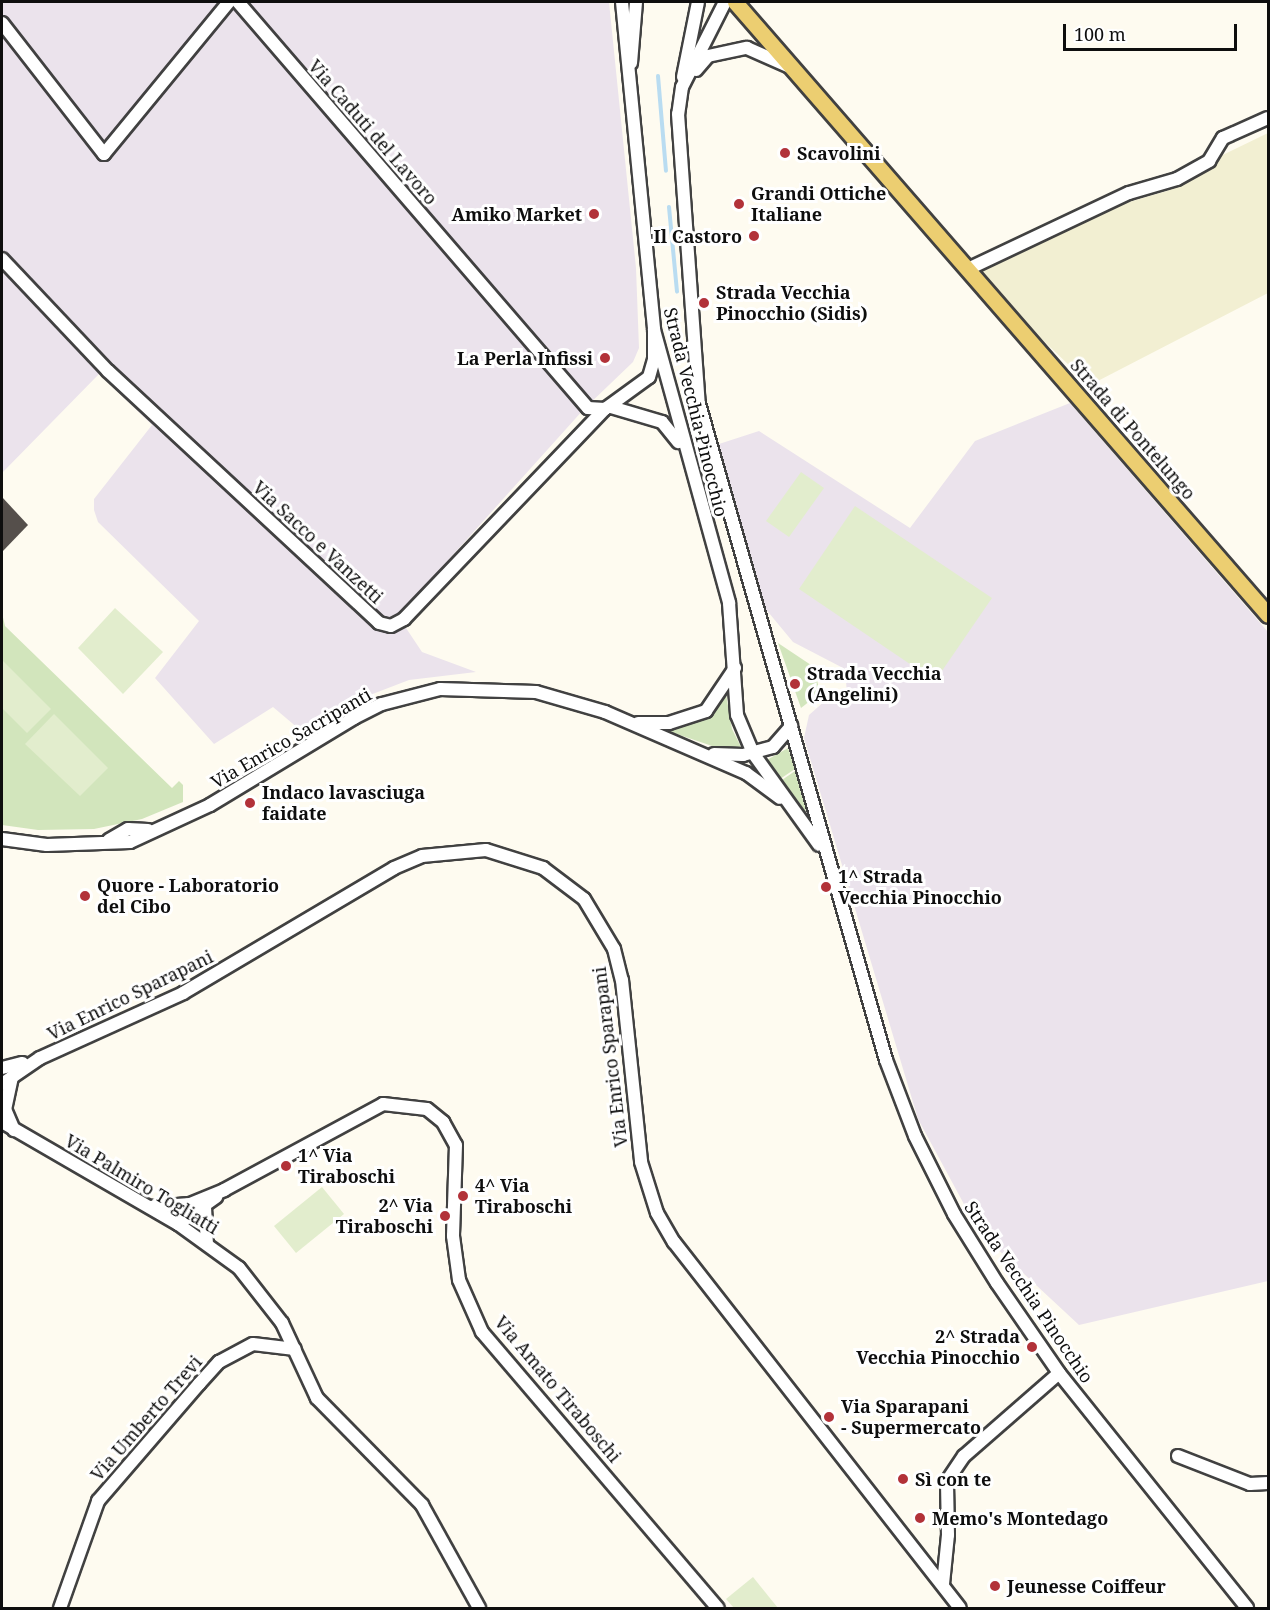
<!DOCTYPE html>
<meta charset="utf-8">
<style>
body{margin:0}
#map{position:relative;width:1270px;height:1610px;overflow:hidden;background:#fefbf0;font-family:"Noto Serif",serif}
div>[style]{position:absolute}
.industrial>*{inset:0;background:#ebe3ec}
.farmland>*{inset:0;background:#f2efd2}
.green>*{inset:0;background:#d2e5bc}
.pitch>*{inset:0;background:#e2edcd}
.stream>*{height:4px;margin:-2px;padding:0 2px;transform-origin:2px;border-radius:2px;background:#b9dcf1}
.building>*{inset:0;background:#554f4b}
.roads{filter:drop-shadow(2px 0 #414141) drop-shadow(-2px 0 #414141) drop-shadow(0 2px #414141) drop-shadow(0 -2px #414141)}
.minor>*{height:12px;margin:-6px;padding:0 6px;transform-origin:6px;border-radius:6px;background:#fff}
.major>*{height:15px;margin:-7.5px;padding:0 7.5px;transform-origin:7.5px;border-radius:7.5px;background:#ecce71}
.dots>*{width:16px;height:16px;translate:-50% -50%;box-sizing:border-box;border:3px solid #fff;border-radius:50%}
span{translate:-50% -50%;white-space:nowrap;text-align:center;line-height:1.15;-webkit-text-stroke:6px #fff;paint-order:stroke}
.street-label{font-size:18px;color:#0e0e0e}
.poi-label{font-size:18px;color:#0e0e0e;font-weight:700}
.left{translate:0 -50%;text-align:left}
.right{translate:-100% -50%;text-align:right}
.frame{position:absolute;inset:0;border:3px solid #0e0e0e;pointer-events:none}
.scale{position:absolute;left:1063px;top:24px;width:174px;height:27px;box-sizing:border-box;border:3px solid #0e0e0e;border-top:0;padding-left:8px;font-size:18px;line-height:21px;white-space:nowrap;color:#0e0e0e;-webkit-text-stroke:4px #fff;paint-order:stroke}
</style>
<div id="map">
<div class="industrial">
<div style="clip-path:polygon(2px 2px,609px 2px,636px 268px,639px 348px,633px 362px,584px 409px,398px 616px,422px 652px,476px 672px,409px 680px,344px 705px,299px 729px,273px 707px,214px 744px,155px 678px,199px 621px,98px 522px,94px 510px,94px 499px,152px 425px,99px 374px,2px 473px)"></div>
<div style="clip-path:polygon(1070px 403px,1268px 632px,1268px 1281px,1079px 1325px,979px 1232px,918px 1119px,804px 738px,809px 715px,826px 700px,847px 694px,845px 669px,793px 642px,764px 607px,719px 444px,759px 431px,910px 528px,975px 441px)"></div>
</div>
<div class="farmland">
<div style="clip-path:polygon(1268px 133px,1268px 293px,1090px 385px,968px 269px,1080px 216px,1167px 191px,1200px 166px)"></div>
</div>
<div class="green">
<div style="clip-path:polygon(2px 613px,5px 626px,172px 788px,179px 781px,183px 785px,183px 802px,142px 819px,94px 829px,38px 830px,2px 825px)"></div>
<div style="clip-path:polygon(778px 643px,814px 667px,820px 693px,801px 708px)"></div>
<div style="clip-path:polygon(726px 694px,732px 729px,742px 749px,721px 749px,668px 731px,707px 716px)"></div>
<div style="clip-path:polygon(788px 748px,795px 769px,780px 779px,765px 761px)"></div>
<div style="clip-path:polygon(795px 771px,806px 810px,805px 811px,782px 780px)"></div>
</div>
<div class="pitch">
<div style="clip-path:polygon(801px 472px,824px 488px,789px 537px,766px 521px)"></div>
<div style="clip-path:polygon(855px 506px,992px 598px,935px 681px,799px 589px)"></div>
<div style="clip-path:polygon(115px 608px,163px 652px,123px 694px,78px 648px)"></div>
<div style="clip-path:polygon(3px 661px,51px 709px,27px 733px,2px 708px)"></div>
<div style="clip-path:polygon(54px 714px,108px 768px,80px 796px,25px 744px)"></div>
<div style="clip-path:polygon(322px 1187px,344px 1214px,296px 1253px,274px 1226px)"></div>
<div style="clip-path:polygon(753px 1577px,778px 1608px,734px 1608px,726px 1599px)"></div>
</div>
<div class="stream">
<div style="left:658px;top:76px;width:95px;rotate:85.2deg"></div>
<div style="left:669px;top:207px;width:85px;rotate:84.6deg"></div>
</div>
<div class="building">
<div style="clip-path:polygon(2px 497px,28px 525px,2px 552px)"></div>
</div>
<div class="roads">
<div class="minor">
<div style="left:238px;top:2px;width:536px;rotate:49.24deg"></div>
<div style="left:588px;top:408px;width:17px;rotate:3deg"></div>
<div style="left:622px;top:2px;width:330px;rotate:84.4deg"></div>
<div style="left:654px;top:330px;width:283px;rotate:74.6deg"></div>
<div style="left:729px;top:603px;width:112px;rotate:85.9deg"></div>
<div style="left:737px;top:715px;width:41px;rotate:67.2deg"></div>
<div style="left:753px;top:753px;width:113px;rotate:54.3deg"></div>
<div style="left:725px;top:2px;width:95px;rotate:116.8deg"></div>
<div style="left:682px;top:87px;width:27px;rotate:98deg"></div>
<div style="left:678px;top:114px;width:291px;rotate:85.9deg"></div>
<div style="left:699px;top:404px;width:682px;rotate:74.09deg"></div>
<div style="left:886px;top:1060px;width:81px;rotate:69.1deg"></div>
<div style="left:915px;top:1136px;width:87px;rotate:63.4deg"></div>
<div style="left:954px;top:1214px;width:81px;rotate:58.1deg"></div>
<div style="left:997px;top:1283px;width:109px;rotate:55.4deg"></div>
<div style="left:1059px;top:1373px;width:301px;rotate:51.3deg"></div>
<div style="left:2px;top:23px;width:166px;rotate:52.1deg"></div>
<div style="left:104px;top:154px;width:197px;rotate:-50.6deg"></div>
<div style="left:631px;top:63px;width:61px;rotate:-85.3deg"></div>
<div style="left:696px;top:70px;width:18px;rotate:-49deg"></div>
<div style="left:708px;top:56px;width:40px;rotate:-12deg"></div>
<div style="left:747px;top:48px;width:47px;rotate:23.8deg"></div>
<div style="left:683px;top:77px;width:76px;rotate:-78.7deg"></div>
<div style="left:2px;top:259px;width:154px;rotate:46.6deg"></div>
<div style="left:108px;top:371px;width:370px;rotate:42.9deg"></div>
<div style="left:379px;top:623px;width:12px;rotate:14deg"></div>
<div style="left:391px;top:626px;width:15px;rotate:-28deg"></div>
<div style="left:404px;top:619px;width:291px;rotate:-46.3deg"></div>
<div style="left:605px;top:409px;width:54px;rotate:-36deg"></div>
<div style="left:649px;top:377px;width:18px;rotate:-74deg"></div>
<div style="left:654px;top:360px;width:30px;rotate:-90deg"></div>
<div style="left:968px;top:269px;width:178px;rotate:-25.3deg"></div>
<div style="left:1129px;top:193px;width:50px;rotate:-16.3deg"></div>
<div style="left:1177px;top:179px;width:37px;rotate:-29deg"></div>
<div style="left:1209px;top:161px;width:27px;rotate:-59deg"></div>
<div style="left:1223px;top:138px;width:49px;rotate:-24deg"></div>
<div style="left:611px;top:407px;width:53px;rotate:16.4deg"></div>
<div style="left:662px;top:422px;width:26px;rotate:51deg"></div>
<div style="left:638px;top:723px;width:31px"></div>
<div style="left:669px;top:723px;width:39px;rotate:-18deg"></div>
<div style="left:706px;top:711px;width:52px;rotate:-56deg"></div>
<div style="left:714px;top:754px;width:29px;rotate:2deg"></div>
<div style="left:743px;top:755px;width:31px;rotate:-15deg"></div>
<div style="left:773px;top:747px;width:28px;rotate:-49deg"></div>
<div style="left:2px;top:839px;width:45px;rotate:7.6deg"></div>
<div style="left:47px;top:845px;width:83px;rotate:-2.1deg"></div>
<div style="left:130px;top:842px;width:88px;rotate:-24.8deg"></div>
<div style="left:210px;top:805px;width:168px;rotate:-31.1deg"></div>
<div style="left:354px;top:718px;width:31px;rotate:-27deg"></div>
<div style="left:382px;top:704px;width:60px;rotate:-14.5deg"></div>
<div style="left:440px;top:689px;width:96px;rotate:1.8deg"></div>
<div style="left:536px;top:692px;width:72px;rotate:16.2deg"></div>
<div style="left:605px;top:712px;width:154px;rotate:23.4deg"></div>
<div style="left:746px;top:773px;width:42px;rotate:36.3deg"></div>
<div style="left:109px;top:840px;width:22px;rotate:-30deg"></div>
<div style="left:128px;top:829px;width:20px;rotate:3deg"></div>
<div style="left:2px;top:1068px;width:21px;rotate:-14deg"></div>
<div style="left:12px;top:1077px;width:33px;rotate:102deg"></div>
<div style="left:5px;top:1109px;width:23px;rotate:67deg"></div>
<div style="left:2px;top:1084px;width:46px;rotate:-34.4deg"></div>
<div style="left:40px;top:1058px;width:157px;rotate:-24.4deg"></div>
<div style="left:183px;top:993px;width:245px;rotate:-30.6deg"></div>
<div style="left:394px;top:868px;width:30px;rotate:-23deg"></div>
<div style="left:422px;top:856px;width:64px;rotate:-5.4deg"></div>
<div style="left:486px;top:850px;width:60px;rotate:17.5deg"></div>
<div style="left:543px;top:868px;width:51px;rotate:37.1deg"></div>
<div style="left:584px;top:899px;width:58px;rotate:59deg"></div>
<div style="left:614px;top:949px;width:32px;rotate:76deg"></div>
<div style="left:622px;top:980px;width:183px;rotate:84deg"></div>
<div style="left:641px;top:1162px;width:53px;rotate:72.6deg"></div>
<div style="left:657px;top:1213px;width:34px;rotate:60deg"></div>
<div style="left:674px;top:1242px;width:464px;rotate:52deg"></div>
<div style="left:2px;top:1122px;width:203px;rotate:30.1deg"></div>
<div style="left:178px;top:1224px;width:75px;rotate:35.8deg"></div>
<div style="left:239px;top:1268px;width:70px;rotate:52deg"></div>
<div style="left:282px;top:1323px;width:83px;rotate:65deg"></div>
<div style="left:317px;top:1398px;width:150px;rotate:45.5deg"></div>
<div style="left:422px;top:1505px;width:118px;rotate:61deg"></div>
<div style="left:150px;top:1207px;width:40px;rotate:-4.3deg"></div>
<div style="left:190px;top:1204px;width:37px;rotate:-22deg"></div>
<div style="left:224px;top:1190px;width:181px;rotate:-28.4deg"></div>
<div style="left:383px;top:1104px;width:44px;rotate:6.5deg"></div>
<div style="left:427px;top:1109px;width:21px;rotate:39deg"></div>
<div style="left:443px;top:1122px;width:26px;rotate:61deg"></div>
<div style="left:456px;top:1145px;width:91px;rotate:91.9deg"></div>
<div style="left:453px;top:1236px;width:44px;rotate:82.2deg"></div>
<div style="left:459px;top:1280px;width:57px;rotate:66.1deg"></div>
<div style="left:482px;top:1332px;width:363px;rotate:49.5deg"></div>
<div style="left:205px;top:1207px;width:35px;rotate:87deg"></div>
<div style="left:178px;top:1224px;width:47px;rotate:-35.4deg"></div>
<div style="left:1178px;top:1456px;width:77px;rotate:21.3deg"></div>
<div style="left:1250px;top:1484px;width:18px;rotate:-3deg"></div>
<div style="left:943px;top:1584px;width:49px;rotate:-84.2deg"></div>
<div style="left:948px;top:1535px;width:54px;rotate:-91.1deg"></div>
<div style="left:947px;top:1481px;width:30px;rotate:-56deg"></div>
<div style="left:964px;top:1456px;width:126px;rotate:-41.1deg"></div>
<div style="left:60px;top:1608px;width:114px;rotate:-70.4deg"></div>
<div style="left:98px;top:1501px;width:155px;rotate:-49.2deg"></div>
<div style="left:199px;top:1384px;width:30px;rotate:-48deg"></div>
<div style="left:219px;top:1362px;width:38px;rotate:-28deg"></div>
<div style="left:253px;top:1344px;width:42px;rotate:6.8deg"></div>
</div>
<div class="major">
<div style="left:735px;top:2px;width:812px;rotate:48.99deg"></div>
</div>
</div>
<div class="dots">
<div style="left:785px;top:153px;background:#b23239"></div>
<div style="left:739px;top:204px;background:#b23239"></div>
<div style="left:594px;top:214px;background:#b23239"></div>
<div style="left:754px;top:236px;background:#b23239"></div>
<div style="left:704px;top:303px;background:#b23239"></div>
<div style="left:605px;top:358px;background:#b23239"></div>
<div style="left:795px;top:684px;background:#b23239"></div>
<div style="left:250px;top:803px;background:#b23239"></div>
<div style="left:826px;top:887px;background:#b23239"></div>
<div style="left:85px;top:896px;background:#b23239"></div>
<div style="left:286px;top:1166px;background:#b23239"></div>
<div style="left:463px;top:1196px;background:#b23239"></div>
<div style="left:445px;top:1216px;background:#b23239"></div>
<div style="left:1032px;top:1347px;background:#b23239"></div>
<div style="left:829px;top:1417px;background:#b23239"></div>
<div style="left:903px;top:1479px;background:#b23239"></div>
<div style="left:920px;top:1518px;background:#b23239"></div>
<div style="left:995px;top:1586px;background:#b23239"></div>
</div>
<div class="street-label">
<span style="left:373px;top:132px;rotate:49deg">Via Caduti del Lavoro</span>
<span style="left:696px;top:412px;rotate:76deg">Strada Vecchia Pinocchio</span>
<span style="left:1133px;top:429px;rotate:49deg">Strada di Pontelungo</span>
<span style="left:318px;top:542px;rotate:43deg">Via Sacco e Vanzetti</span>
<span style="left:291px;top:738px;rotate:-30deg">Via Enrico Sacripanti</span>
<span style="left:130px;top:995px;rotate:-26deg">Via Enrico Sparapani</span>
<span style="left:610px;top:1057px;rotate:-97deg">Via Enrico Sparapani</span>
<span style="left:142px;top:1184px;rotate:31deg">Via Palmiro Togliatti</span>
<span style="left:1029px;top:1292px;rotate:56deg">Strada Vecchia Pinocchio</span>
<span style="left:558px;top:1389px;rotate:50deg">Via Amato Tiraboschi</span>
<span style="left:146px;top:1418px;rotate:-49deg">Via Umberto Trevi</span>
</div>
<div class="poi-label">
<span class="left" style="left:797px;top:153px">Scavolini</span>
<span class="left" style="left:751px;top:204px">Grandi Ottiche<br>Italiane</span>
<span class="right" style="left:582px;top:214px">Amiko Market</span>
<span class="right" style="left:742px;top:236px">Il Castoro</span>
<span class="left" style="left:716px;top:303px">Strada Vecchia<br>Pinocchio (Sidis)</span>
<span class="right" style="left:593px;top:358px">La Perla Infissi</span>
<span class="left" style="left:807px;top:684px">Strada Vecchia<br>(Angelini)</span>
<span class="left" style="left:262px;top:803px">Indaco lavasciuga<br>faidate</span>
<span class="left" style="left:838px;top:887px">1^ Strada<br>Vecchia Pinocchio</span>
<span class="left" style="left:97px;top:896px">Quore - Laboratorio<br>del Cibo</span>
<span class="left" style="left:298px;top:1166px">1^ Via<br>Tiraboschi</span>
<span class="left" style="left:475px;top:1196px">4^ Via<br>Tiraboschi</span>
<span class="right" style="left:433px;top:1216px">2^ Via<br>Tiraboschi</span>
<span class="right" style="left:1020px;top:1347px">2^ Strada<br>Vecchia Pinocchio</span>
<span class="left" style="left:841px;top:1417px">Via Sparapani<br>- Supermercato</span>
<span class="left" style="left:915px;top:1479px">Sì con te</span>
<span class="left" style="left:932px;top:1518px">Memo's Montedago</span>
<span class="left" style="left:1007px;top:1586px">Jeunesse Coiffeur</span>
</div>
<div class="frame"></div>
<div class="scale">100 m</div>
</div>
